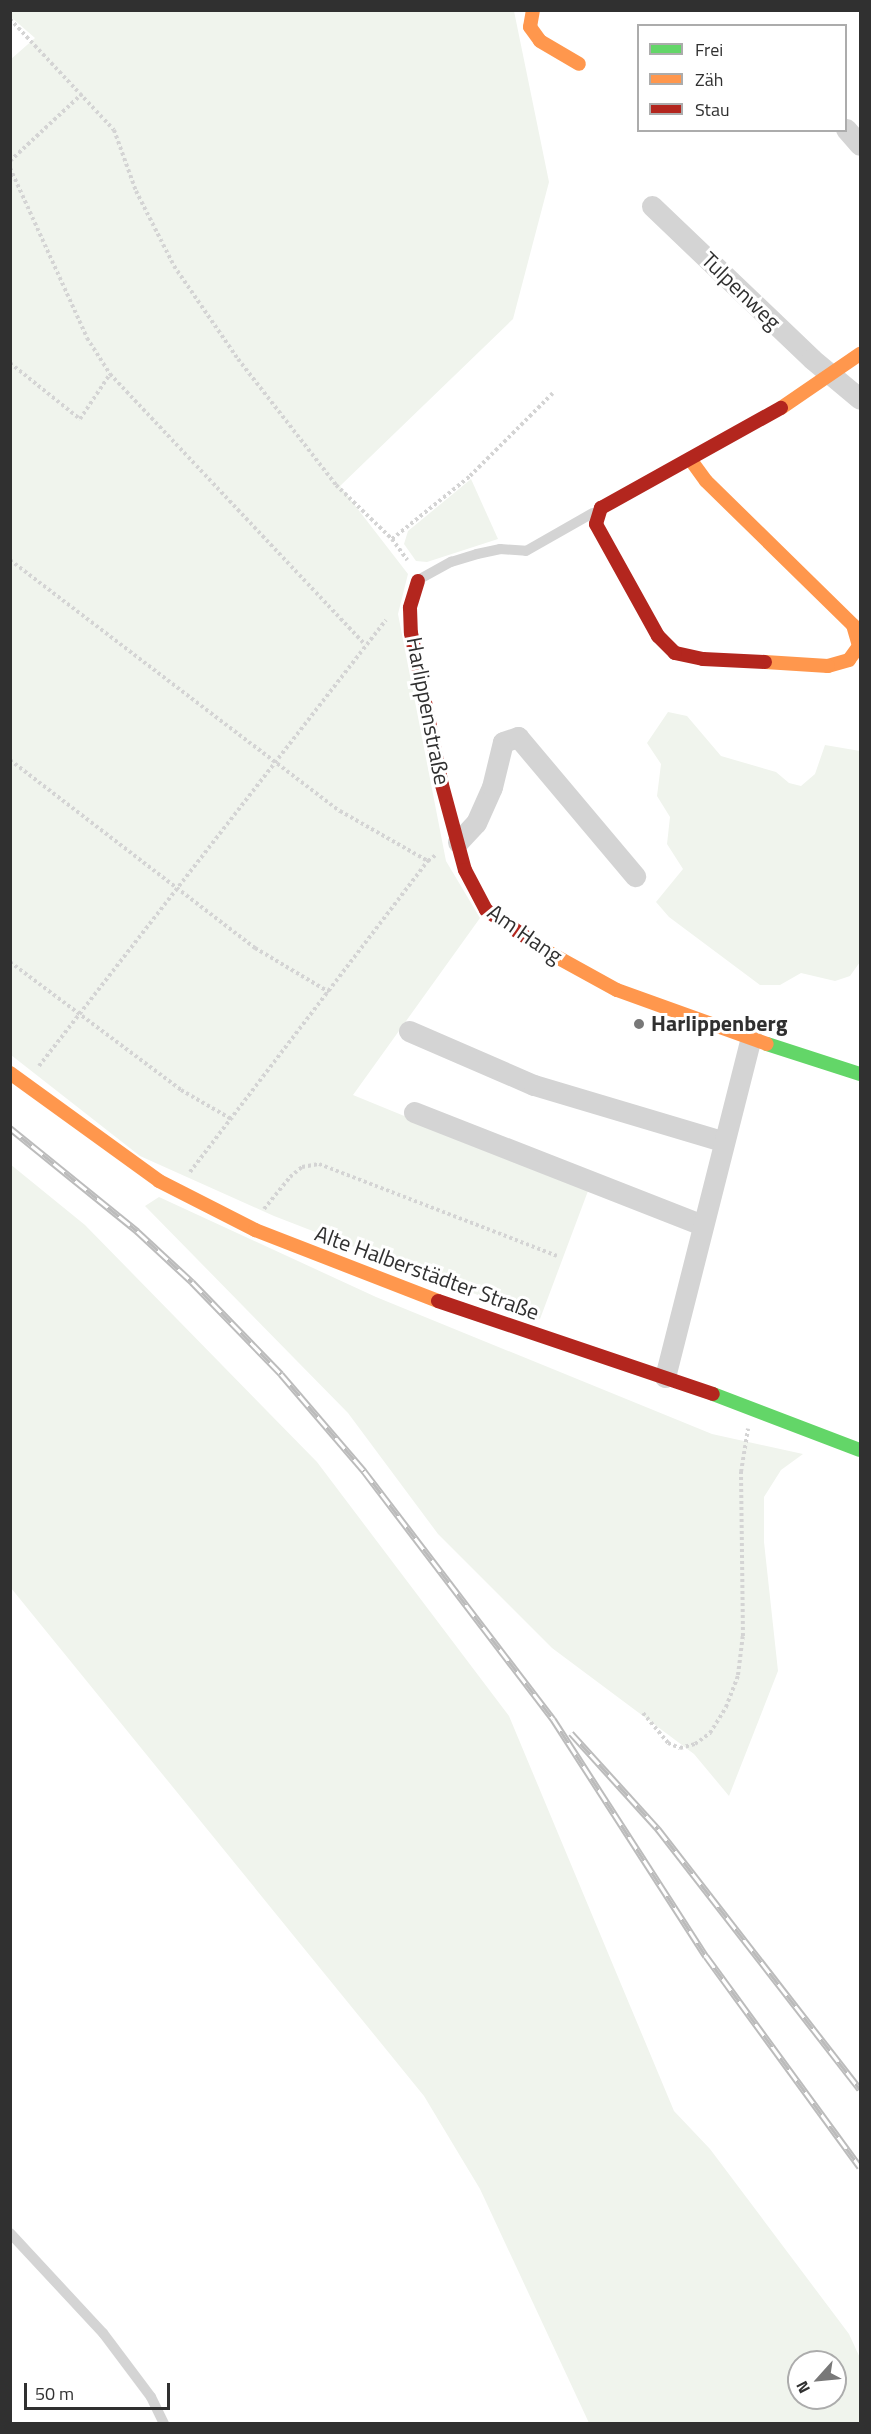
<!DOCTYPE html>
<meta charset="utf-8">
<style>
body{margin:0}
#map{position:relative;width:871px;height:2434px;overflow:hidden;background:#fff;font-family:"Titillium Web",sans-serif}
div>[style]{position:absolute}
.green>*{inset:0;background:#f0f4ed}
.path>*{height:4px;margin-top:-2px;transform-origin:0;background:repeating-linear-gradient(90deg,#d4d4d4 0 3px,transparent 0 6px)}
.lane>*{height:10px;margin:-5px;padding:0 5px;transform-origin:5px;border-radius:5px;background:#d4d4d4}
.street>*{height:21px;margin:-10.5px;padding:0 10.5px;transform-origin:10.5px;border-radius:10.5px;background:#d4d4d4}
.fast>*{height:14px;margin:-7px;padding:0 7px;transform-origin:7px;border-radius:7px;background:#63d668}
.slow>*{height:14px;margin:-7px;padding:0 7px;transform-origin:7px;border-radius:7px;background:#ff974d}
.jam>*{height:14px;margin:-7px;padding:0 7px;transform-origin:7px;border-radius:7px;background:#b3261e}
.rail>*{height:7px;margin-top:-3.5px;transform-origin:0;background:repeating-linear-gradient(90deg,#fff 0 14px,#bcbcbc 0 28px);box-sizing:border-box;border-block:2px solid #bcbcbc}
.dots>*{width:16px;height:16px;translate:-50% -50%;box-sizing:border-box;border:3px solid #fff;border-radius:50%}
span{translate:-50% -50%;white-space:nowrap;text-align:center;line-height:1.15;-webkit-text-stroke:6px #fff;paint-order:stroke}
.street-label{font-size:22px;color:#303030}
.poi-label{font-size:22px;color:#303030;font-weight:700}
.left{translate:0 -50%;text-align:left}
.frame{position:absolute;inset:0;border:12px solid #303030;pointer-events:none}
.legend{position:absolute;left:637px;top:24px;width:210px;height:108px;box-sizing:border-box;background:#fff;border:2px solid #acacac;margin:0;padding:8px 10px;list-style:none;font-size:18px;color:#303030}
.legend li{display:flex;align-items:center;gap:12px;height:30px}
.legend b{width:30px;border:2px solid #acacac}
.north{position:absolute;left:787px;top:2350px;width:60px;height:60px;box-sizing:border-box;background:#fff;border:2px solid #acacac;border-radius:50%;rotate:243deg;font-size:16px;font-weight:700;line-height:24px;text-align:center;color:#303030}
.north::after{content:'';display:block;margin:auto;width:21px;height:27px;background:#787878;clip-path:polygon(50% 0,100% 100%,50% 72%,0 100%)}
.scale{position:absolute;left:24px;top:2383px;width:146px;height:27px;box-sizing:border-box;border:3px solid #303030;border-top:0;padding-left:8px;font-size:18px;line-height:21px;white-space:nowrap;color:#303030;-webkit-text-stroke:4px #fff;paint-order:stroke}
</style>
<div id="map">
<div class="green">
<div style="clip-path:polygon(11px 11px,514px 11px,549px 182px,513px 319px,340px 486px,408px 574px,398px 614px,446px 861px,480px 918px,353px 1095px,588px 1191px,540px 1319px,274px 1216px,140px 1156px,11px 1055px,10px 60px,35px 38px,11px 17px)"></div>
<div style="clip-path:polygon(471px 479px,498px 539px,427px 562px,416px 561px,404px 544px,408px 531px)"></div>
<div style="clip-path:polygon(668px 712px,687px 716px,721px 756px,776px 772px,789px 783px,801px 786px,815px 774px,825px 745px,860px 751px,860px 962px,850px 976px,835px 981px,801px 973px,780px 985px,760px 985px,669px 917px,656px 902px,683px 869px,667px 844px,670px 817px,657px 796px,661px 764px,647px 743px)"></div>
<div style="clip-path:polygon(evenodd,10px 1164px,85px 1225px,317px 1462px,509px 1716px,674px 2111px,710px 2149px,849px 2334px,860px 2358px,860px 2423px,589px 2423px,480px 2189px,424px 2096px,11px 1588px,10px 1164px,799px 2362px,835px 2362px,835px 2398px,799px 2398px,799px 2362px)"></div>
<div style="clip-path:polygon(159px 1197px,376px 1297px,712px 1434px,803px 1454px,781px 1470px,764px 1497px,764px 1542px,778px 1671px,729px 1796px,694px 1754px,552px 1648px,438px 1534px,348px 1413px,145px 1206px)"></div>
</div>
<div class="path">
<div style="left:10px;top:19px;width:152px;rotate:46.9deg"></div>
<div style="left:114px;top:130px;width:65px;rotate:70.2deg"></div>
<div style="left:136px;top:191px;width:84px;rotate:63.1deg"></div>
<div style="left:174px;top:266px;width:113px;rotate:55.5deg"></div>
<div style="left:238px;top:359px;width:160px;rotate:52.1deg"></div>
<div style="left:336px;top:485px;width:78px;rotate:44deg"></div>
<div style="left:392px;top:539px;width:26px;rotate:54deg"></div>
<div style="left:10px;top:161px;width:100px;rotate:-43deg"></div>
<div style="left:10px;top:168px;width:187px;rotate:65.6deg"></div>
<div style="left:87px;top:338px;width:43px;rotate:57.4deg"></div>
<div style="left:110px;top:374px;width:372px;rotate:46.7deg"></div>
<div style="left:10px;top:363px;width:90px;rotate:38.7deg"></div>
<div style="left:80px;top:419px;width:54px;rotate:-56.3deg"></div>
<div style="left:392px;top:539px;width:100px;rotate:-38.9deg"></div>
<div style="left:470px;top:476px;width:117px;rotate:-45deg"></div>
<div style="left:10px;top:560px;width:415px;rotate:37.3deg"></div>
<div style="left:340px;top:811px;width:101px;rotate:29.6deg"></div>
<div style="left:10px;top:760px;width:309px;rotate:37.5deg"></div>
<div style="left:255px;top:948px;width:86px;rotate:30.7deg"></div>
<div style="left:10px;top:962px;width:214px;rotate:36.8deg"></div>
<div style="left:181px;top:1090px;width:60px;rotate:30deg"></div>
<div style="left:39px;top:1066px;width:565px;rotate:-52.12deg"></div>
<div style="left:190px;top:1172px;width:392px;rotate:-52.6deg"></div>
<div style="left:428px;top:861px;width:11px;rotate:-38deg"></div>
<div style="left:264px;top:1209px;width:41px;rotate:-50.9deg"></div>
<div style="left:290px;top:1177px;width:16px;rotate:-40deg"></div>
<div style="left:302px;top:1167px;width:17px;rotate:-10deg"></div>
<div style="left:319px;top:1164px;width:255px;rotate:21.1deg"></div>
<div style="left:643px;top:1713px;width:39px;rotate:50deg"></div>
<div style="left:668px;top:1743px;width:13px;rotate:23deg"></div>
<div style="left:680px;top:1748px;width:16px;rotate:-15deg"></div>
<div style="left:695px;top:1744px;width:19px;rotate:-36deg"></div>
<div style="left:710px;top:1733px;width:31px;rotate:-58deg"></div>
<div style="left:726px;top:1707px;width:34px;rotate:-69deg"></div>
<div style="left:738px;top:1675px;width:39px;rotate:-83deg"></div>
<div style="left:743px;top:1636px;width:164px;rotate:-90.7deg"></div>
<div style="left:741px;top:1472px;width:44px;rotate:-80.8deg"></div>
</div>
<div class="lane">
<div style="left:418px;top:580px;width:38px;rotate:-29deg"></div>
<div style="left:451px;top:562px;width:27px;rotate:-17deg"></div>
<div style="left:477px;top:554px;width:24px;rotate:-12deg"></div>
<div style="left:500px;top:549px;width:26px;rotate:4deg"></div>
<div style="left:526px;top:551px;width:77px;rotate:-29.6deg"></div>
<div style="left:10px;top:2233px;width:137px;rotate:47.1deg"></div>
<div style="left:103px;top:2333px;width:80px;rotate:53.1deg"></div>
<div style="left:151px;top:2397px;width:30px;rotate:64deg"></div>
</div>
<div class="street">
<div style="left:846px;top:129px;width:21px;rotate:49deg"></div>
<div style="left:652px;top:206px;width:221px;rotate:43.7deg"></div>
<div style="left:812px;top:359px;width:62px;rotate:39.8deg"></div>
<div style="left:458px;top:842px;width:26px;rotate:-47deg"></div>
<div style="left:476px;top:823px;width:39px;rotate:-66deg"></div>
<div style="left:492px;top:787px;width:46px;rotate:-76.3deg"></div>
<div style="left:503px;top:742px;width:16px;rotate:-18deg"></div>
<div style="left:518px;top:737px;width:182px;rotate:49.9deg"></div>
<div style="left:409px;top:1031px;width:136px;rotate:23.4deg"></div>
<div style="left:534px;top:1085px;width:196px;rotate:16.6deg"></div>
<div style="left:414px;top:1112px;width:310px;rotate:21.4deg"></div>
<div style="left:665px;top:1377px;width:351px;rotate:-75.8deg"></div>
</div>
<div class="fast">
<div style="left:767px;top:1044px;width:98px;rotate:17.9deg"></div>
<div style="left:713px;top:1394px;width:157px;rotate:20.9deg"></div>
</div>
<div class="slow">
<div style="left:533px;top:10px;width:17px;rotate:100deg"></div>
<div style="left:530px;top:27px;width:17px;rotate:54deg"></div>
<div style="left:540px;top:41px;width:45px;rotate:30.5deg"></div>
<div style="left:781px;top:408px;width:96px;rotate:-34.4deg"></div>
<div style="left:690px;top:459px;width:27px;rotate:54deg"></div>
<div style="left:706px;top:481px;width:206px;rotate:44.4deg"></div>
<div style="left:853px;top:625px;width:22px;rotate:74deg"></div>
<div style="left:859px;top:646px;width:17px;rotate:126deg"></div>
<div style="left:849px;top:660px;width:22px;rotate:164deg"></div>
<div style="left:828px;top:666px;width:63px;rotate:-176.4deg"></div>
<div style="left:546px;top:951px;width:81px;rotate:28.8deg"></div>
<div style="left:617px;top:990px;width:159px;rotate:19.8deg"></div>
<div style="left:10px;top:1073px;width:184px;rotate:35.9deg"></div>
<div style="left:159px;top:1181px;width:108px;rotate:27deg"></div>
<div style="left:255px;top:1230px;width:196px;rotate:21.2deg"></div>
</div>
<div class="jam">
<div style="left:418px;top:581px;width:28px;rotate:107deg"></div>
<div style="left:410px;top:608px;width:25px;rotate:88deg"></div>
<div style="left:411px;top:633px;width:155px;rotate:78.5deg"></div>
<div style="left:442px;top:785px;width:88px;rotate:74.9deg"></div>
<div style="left:465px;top:870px;width:45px;rotate:62.3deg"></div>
<div style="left:486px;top:910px;width:73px;rotate:34.3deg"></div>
<div style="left:765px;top:662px;width:62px;rotate:-177.2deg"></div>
<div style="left:703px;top:659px;width:29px;rotate:-168deg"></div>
<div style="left:675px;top:653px;width:24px;rotate:-135deg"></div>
<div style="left:658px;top:636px;width:128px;rotate:-119deg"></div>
<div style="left:596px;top:524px;width:17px;rotate:-73deg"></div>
<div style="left:601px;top:508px;width:206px;rotate:-29.1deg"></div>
<div style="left:438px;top:1301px;width:290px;rotate:18.7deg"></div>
</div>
<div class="rail">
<div style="left:10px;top:1128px;width:164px;rotate:39deg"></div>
<div style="left:137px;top:1231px;width:75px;rotate:42.8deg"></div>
<div style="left:192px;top:1282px;width:128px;rotate:45.9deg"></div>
<div style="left:281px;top:1374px;width:128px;rotate:49.4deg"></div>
<div style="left:364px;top:1471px;width:312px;rotate:52.7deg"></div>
<div style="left:553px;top:1719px;width:282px;rotate:57.2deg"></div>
<div style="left:706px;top:1956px;width:261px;rotate:53.9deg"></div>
<div style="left:571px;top:1733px;width:130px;rotate:47.8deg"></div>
<div style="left:658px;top:1829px;width:329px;rotate:52.2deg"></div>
</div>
<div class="dots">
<div style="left:639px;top:1024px;background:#787878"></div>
</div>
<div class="street-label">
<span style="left:741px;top:291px;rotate:44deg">Tulpenweg</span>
<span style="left:428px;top:711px;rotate:79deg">Harlippenstraße</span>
<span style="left:525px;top:934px;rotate:35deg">Am Hang</span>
<span style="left:427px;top:1273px;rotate:20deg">Alte Halberstädter Straße</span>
</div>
<div class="poi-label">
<span class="left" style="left:651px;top:1024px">Harlippenberg</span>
</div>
<div class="frame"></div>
<ul class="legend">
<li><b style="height:8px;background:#63d668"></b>Frei</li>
<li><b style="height:8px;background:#ff974d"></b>Zäh</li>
<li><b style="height:8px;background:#b3261e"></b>Stau</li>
</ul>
<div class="north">N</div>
<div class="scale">50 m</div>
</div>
